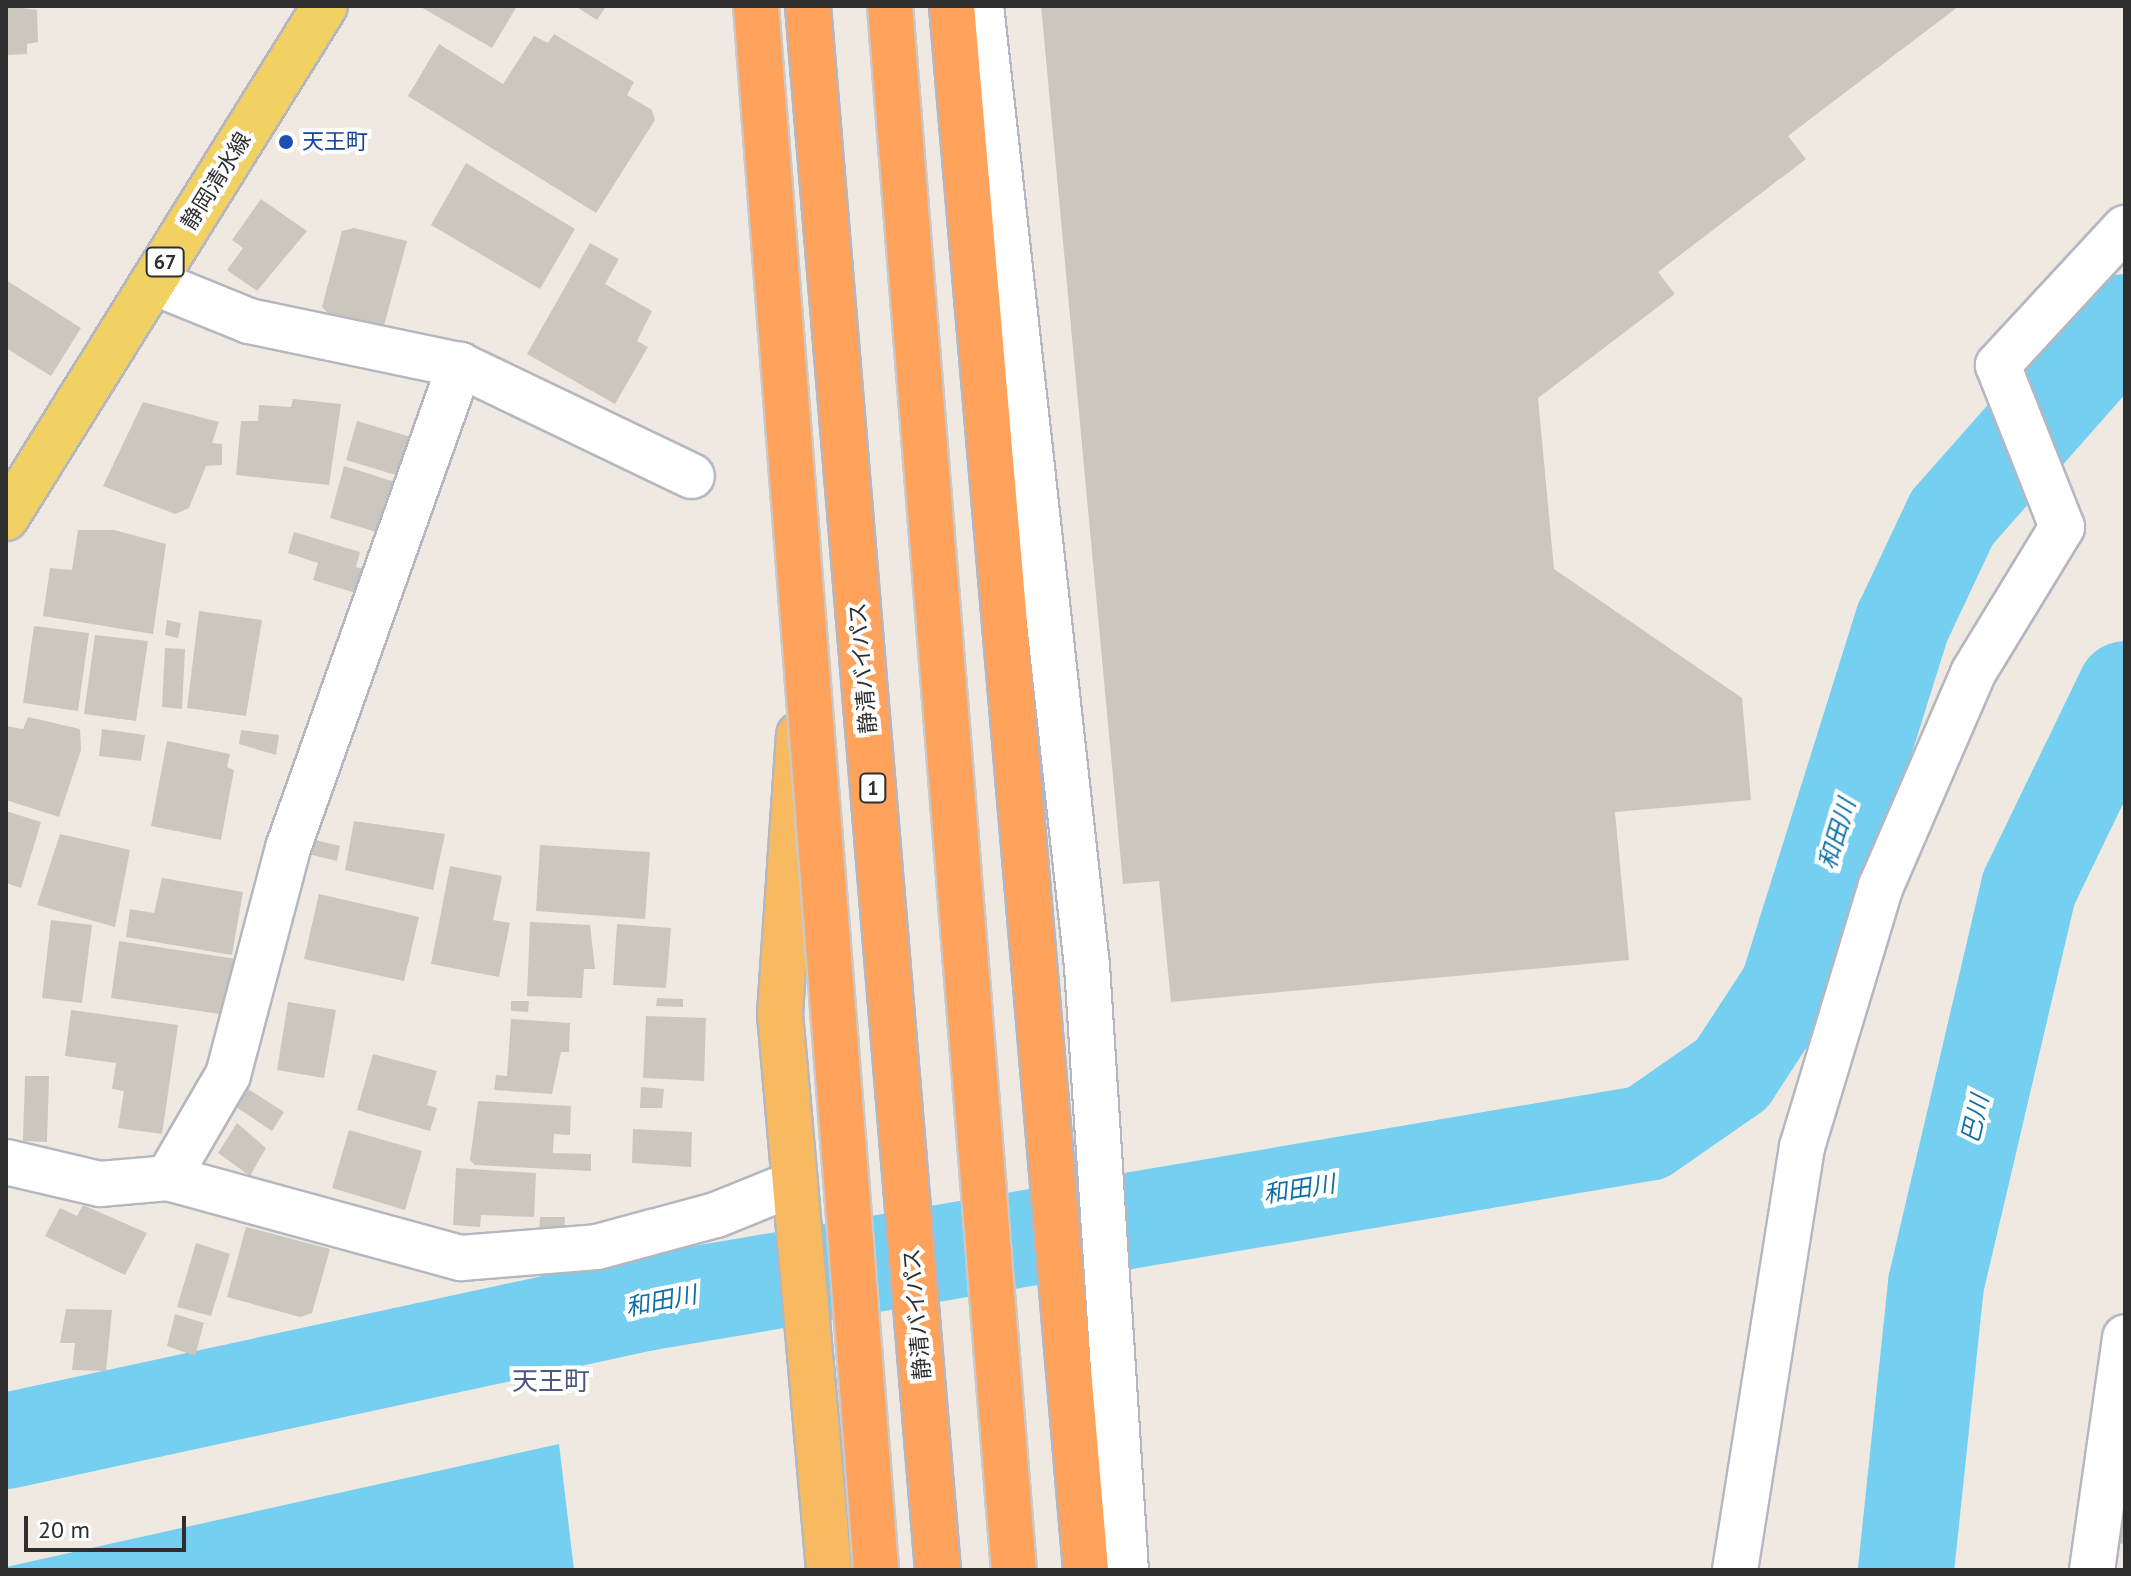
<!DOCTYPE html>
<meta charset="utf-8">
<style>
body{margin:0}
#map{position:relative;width:2131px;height:1576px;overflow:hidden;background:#efe9e1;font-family:"PT Sans","Noto Sans JP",sans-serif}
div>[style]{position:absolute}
.water>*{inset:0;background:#75cff0}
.river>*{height:96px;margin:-48px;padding:0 48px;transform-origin:48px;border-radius:48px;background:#75cff0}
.building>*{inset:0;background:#cbc7bf}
.roads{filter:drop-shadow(2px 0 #b4b7c1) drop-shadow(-2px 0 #b4b7c1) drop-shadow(0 2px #b4b7c1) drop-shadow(0 -2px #b4b7c1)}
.minor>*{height:44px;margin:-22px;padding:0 22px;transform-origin:22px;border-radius:22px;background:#fff}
.primary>*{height:44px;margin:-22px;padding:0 22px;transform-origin:22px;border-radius:22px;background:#f2d163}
.trunk>*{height:44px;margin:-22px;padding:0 22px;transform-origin:22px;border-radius:22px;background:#f8ba60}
.motorway>*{height:44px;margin:-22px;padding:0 22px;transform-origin:22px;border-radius:22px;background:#ffa35c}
.bridges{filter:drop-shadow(2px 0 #c9c9c9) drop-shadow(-2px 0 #c9c9c9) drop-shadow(0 2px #c9c9c9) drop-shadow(0 -2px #c9c9c9)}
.motorway-bridge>*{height:44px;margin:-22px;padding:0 22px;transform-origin:22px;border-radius:22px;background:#ffa35c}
.dots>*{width:22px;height:22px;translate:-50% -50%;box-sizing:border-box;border:4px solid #fff;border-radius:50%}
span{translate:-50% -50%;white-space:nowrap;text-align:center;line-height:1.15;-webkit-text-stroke:8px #fff;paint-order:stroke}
.shield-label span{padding:2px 6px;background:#fff;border:2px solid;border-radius:6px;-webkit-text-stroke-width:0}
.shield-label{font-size:20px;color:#2e2e2e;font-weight:700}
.transit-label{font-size:22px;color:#164399}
.left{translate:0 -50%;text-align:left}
.street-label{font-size:22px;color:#2e2e2e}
.water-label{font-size:24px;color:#0d6fa3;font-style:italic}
.quarter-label{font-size:26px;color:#4d5680}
.frame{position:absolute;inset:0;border:8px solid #2e2e2e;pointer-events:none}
.scale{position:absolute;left:24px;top:1516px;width:162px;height:36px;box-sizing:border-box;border:4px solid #2e2e2e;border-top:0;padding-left:10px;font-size:24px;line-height:28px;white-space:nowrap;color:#2e2e2e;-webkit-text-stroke:6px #fff;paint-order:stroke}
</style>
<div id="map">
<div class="water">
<div style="clip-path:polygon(559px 1444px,574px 1570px,6px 1570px,6px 1567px)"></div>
</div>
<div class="river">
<div style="left:6px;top:1441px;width:654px;rotate:-12.19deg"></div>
<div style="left:645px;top:1303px;width:1016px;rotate:-9.63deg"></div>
<div style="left:1647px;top:1133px;width:103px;rotate:-34.8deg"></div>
<div style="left:1732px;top:1074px;width:103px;rotate:-56.9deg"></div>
<div style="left:1788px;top:988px;width:384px;rotate:-72.6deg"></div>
<div style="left:1903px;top:622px;width:115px;rotate:-64.8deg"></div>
<div style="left:1952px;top:518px;width:261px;rotate:-48.6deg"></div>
<div style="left:1906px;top:1570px;width:288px;rotate:-84deg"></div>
<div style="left:1936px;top:1284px;width:407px;rotate:-76.8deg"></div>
<div style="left:2029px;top:888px;width:221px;rotate:-64.2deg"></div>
</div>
<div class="building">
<div style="clip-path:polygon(6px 6px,37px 10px,38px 42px,27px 44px,27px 54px,6px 55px)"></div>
<div style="clip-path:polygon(419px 6px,517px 6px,492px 48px)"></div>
<div style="clip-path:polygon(575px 6px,606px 6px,597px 20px)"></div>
<div style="clip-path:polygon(1041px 6px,1959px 6px,1788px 136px,1806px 159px,1658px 272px,1675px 294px,1538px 398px,1554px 569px,1742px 698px,1751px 800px,1615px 812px,1629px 960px,1171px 1002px,1159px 881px,1123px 884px)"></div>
<div style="clip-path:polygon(554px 34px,634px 82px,627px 95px,652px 110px,655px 120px,596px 213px,408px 96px,439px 44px,503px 84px,534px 36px,548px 43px)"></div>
<div style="clip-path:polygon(466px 163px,575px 229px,540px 289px,431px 225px)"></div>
<div style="clip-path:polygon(261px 199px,307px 231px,257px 291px,227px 270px,243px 248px,232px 240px)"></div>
<div style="clip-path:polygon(354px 228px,407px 241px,383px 329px,331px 316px,322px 307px,342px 231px)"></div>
<div style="clip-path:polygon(590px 243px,619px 259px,605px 284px,652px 311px,637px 341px,648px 347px,615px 404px,527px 354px)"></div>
<div style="clip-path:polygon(6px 280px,81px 328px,51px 376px,6px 348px)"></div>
<div style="clip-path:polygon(293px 399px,341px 404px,329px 485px,236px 475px,241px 421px,258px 421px,259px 405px,291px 407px)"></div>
<div style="clip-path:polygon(143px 402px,219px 422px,212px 443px,222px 444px,222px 465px,206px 466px,189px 508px,175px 514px,103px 486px)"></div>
<div style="clip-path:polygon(357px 421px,421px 440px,409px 479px,346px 460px)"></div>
<div style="clip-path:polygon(344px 466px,408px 486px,393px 537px,330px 518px)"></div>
<div style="clip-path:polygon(78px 530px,114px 530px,166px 544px,153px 634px,43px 616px,50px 568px,72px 570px)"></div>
<div style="clip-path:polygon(294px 532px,360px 552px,356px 567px,376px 573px,369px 597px,313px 580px,318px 563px,288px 553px)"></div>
<div style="clip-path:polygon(199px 611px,262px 620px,246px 716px,187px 708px)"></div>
<div style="clip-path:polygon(167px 620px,181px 623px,178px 638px,165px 635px)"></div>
<div style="clip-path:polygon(34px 626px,89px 633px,78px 711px,23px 703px)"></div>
<div style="clip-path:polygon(95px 635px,148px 641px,136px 721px,84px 714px)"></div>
<div style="clip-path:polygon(165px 648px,185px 649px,182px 709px,162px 707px)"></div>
<div style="clip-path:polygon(28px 717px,80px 729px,81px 750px,59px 817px,6px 800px,6px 726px,23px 729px)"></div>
<div style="clip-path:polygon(102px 729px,145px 735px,141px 761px,99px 756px)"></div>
<div style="clip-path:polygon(241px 730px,279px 735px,276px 755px,239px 744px)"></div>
<div style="clip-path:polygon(167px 741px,230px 754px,227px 767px,234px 770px,221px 840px,151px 826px)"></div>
<div style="clip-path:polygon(6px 811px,41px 822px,21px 888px,6px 883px)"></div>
<div style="clip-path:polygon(354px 821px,445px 834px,433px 890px,345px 870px)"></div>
<div style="clip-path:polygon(60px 834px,130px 850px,115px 927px,37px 905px)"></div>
<div style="clip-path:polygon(315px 840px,340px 846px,337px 861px,312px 855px)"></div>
<div style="clip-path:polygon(540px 845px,650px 852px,645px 919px,536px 911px)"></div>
<div style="clip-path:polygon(450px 866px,502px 876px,493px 920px,510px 923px,499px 977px,431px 964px)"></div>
<div style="clip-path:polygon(162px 878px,243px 892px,232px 955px,126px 937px,130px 909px,154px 913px)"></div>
<div style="clip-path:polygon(319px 894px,419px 917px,404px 981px,304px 959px)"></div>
<div style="clip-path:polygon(51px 920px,92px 925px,82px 1003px,42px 998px)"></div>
<div style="clip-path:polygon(530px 922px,590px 925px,595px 969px,584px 969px,582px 998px,527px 996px)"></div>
<div style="clip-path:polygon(617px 924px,671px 928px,666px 988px,613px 985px)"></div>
<div style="clip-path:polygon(119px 941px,236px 959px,227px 1015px,111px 998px)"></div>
<div style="clip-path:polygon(657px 998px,683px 999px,683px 1007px,656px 1006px)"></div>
<div style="clip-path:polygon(511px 1001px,529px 1001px,528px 1012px,511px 1011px)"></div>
<div style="clip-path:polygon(288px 1002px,336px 1010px,324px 1078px,277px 1070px)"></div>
<div style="clip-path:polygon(71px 1010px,178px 1025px,162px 1134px,118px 1128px,124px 1091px,112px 1089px,116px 1063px,65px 1056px)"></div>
<div style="clip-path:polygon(646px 1016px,706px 1018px,704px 1081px,643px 1078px)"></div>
<div style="clip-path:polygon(511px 1019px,570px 1023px,569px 1052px,561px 1052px,552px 1094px,494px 1090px,496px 1075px,507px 1076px)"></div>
<div style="clip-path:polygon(373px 1054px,437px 1071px,427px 1105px,437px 1108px,430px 1131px,357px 1110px)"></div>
<div style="clip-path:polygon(25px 1076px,49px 1076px,47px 1142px,23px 1141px)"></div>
<div style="clip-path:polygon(641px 1087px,664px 1089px,662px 1108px,640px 1108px)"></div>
<div style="clip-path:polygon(248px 1089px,284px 1112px,272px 1131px,236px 1107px)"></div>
<div style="clip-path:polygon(478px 1101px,571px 1106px,570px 1135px,554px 1134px,553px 1153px,591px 1154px,591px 1171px,475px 1165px,470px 1160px)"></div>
<div style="clip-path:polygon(237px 1123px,266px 1148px,250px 1176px,218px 1153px)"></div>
<div style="clip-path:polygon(633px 1129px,692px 1132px,691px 1167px,632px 1163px)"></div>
<div style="clip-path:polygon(349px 1130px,422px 1151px,405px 1210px,332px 1188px)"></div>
<div style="clip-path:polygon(456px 1168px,536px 1173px,534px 1217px,481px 1215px,480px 1227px,453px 1225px)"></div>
<div style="clip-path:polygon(83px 1205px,147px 1233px,125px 1275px,45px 1236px,60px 1208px,77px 1216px)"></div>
<div style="clip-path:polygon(540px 1217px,565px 1217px,564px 1235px,539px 1233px)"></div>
<div style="clip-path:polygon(246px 1227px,330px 1249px,312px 1313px,300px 1317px,227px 1297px)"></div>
<div style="clip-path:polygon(196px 1243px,230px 1254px,211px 1316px,177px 1307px)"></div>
<div style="clip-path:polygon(66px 1309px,112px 1310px,106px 1371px,72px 1370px,75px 1343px,60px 1343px)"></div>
<div style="clip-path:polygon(175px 1314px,204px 1323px,195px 1356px,167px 1346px)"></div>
<div style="clip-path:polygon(2125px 1487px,2125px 1545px,2111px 1540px)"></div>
</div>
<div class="roads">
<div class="minor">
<div style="left:981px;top:6px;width:966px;rotate:83.7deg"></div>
<div style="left:1087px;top:966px;width:605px;rotate:86.31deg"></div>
<div style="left:153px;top:282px;width:104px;rotate:22.1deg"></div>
<div style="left:249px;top:321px;width:216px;rotate:11.8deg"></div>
<div style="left:460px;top:365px;width:257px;rotate:25.6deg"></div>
<div style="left:6px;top:1162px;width:97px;rotate:13.2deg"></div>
<div style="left:100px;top:1184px;width:68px;rotate:-5deg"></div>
<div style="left:168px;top:1178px;width:304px;rotate:15.3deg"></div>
<div style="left:461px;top:1258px;width:136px;rotate:-4.6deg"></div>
<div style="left:597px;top:1247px;width:123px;rotate:-15.1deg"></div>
<div style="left:716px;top:1215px;width:85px;rotate:-22.1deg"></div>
<div style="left:168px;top:1178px;width:119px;rotate:-59.8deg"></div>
<div style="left:228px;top:1075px;width:235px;rotate:-75.2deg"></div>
<div style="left:288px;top:848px;width:513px;rotate:-70.4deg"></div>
<div style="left:1735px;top:1570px;width:428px;rotate:-81deg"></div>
<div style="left:1802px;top:1147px;width:273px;rotate:-73.2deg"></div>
<div style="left:1881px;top:886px;width:232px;rotate:-66.6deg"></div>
<div style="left:1973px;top:673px;width:171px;rotate:-58.6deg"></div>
<div style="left:2062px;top:527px;width:174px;rotate:-111.6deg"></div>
<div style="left:1998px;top:365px;width:187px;rotate:-47.2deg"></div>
<div style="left:2092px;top:1570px;width:235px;rotate:-81.9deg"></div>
</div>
<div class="primary">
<div style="left:6px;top:518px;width:603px;rotate:-58.08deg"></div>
</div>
<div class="trunk">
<div style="left:799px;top:735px;width:280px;rotate:93.9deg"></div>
<div style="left:780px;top:1014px;width:558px;rotate:84.96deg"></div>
</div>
<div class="motorway">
<div style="left:808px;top:6px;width:1569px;rotate:85.25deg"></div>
<div style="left:952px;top:6px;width:1570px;rotate:85.1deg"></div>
</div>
</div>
<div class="bridges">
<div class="motorway-bridge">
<div style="left:756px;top:6px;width:1569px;rotate:85.61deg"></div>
<div style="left:890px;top:6px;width:1569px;rotate:85.47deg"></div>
</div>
</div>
<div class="dots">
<div style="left:286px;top:142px;background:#1a4fb4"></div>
</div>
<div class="shield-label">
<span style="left:165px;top:262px">67</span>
<span style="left:873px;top:788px">1</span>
</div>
<div class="transit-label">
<span class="left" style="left:302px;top:142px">天王町</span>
</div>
<div class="street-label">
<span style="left:216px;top:181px;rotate:-58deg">静岡清水線</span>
<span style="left:863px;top:668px;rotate:-95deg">静清バイパス</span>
<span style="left:917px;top:1314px;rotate:-95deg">静清バイパス</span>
</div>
<div class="water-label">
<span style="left:1837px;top:834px;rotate:-73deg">和田川</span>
<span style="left:1975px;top:1119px;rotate:-77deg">巴川</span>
<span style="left:1299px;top:1189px;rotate:-9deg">和田川</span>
<span style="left:661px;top:1301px;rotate:-11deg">和田川</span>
</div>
<div class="quarter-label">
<span style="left:551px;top:1381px">天王町</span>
</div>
<div class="frame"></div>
<div class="scale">20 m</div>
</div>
